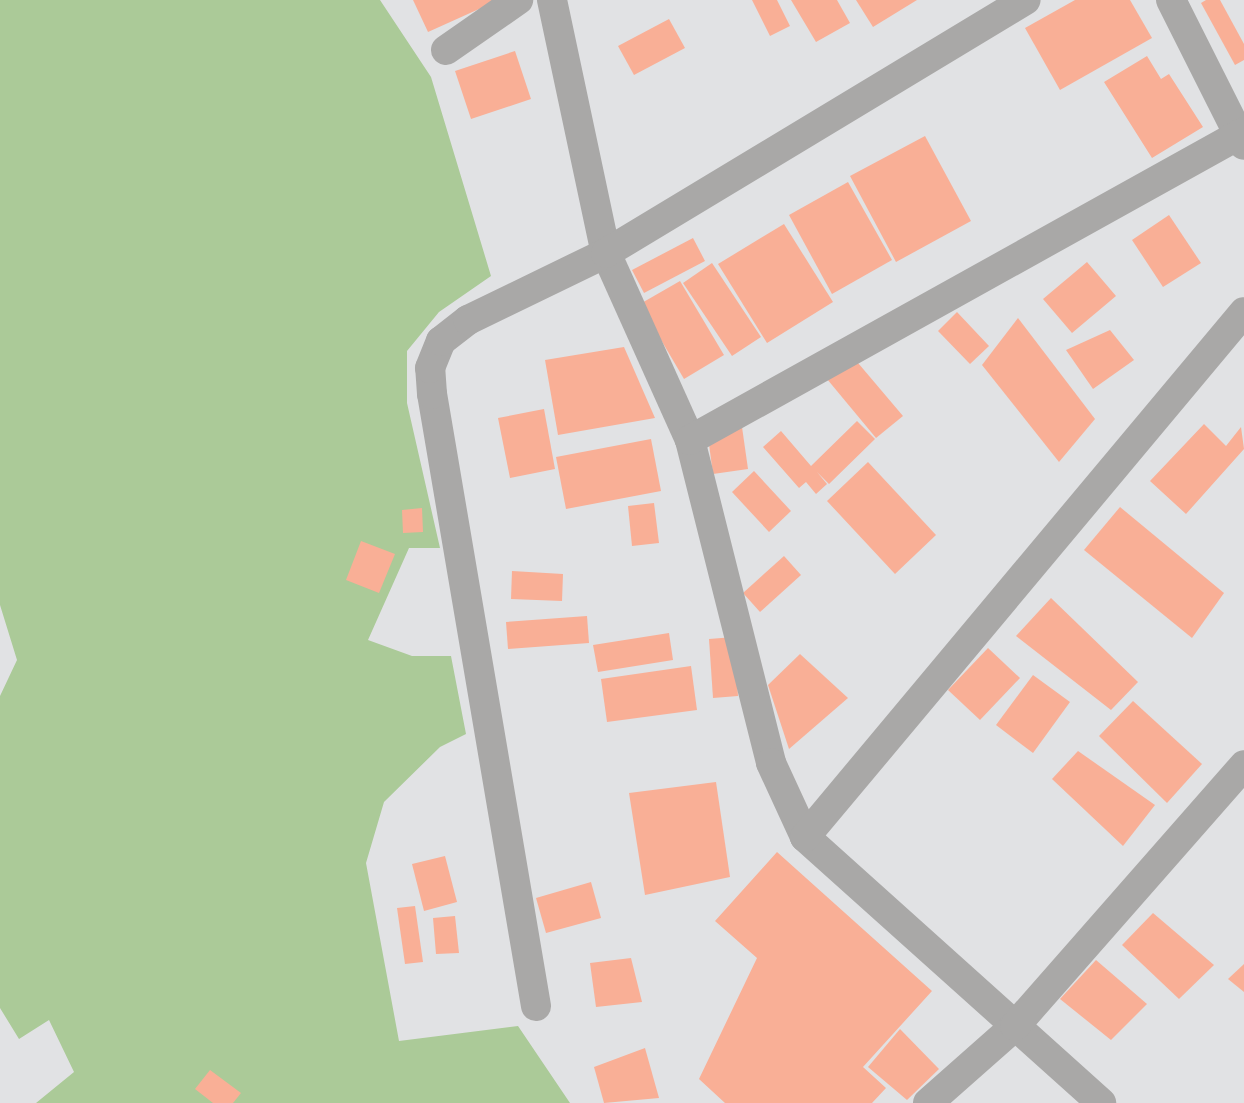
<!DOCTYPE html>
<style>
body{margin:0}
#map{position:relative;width:1244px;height:1103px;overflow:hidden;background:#e1e2e4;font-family:"Titillium Web",sans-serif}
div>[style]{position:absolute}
.green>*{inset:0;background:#abca98}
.building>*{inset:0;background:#f9af96}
.minor>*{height:30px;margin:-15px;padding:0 15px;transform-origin:15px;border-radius:15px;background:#a9a8a7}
span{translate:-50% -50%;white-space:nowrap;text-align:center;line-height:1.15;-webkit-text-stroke:6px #eef0f1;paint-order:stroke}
</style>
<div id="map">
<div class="green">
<div style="clip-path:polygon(0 0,380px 0,431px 77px,491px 276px,439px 312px,407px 351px,407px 403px,440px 548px,409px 548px,368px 640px,412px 656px,451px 656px,466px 734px,440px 747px,384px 802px,366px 863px,399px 1041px,518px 1026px,570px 1103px,36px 1103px,74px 1072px,49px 1020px,19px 1039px,0 1008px,0 696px,17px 660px,0 605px)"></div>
</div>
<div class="building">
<div style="clip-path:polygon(413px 0,499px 0,428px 32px)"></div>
<div style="clip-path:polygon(752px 0,777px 0,790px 26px,770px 36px)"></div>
<div style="clip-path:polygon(791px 0,837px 0,850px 23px,816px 42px)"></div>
<div style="clip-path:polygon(856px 0,917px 0,873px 27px)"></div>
<div style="clip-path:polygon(1075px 0,1130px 0,1152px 38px,1060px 90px,1025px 28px)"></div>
<div style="clip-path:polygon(1206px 0,1220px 0,1244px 44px,1244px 60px,1235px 65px,1201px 3px)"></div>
<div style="clip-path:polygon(669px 19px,685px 48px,634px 75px,618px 46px)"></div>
<div style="clip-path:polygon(515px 51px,531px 99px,471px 119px,455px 71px)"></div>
<div style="clip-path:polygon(1147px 56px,1161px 79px,1169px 74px,1203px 127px,1152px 158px,1104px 82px)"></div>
<div style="clip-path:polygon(925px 136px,971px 221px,896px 262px,850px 176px)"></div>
<div style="clip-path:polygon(848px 182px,892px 260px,832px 294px,789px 215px)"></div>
<div style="clip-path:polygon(1169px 215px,1201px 263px,1163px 287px,1132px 240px)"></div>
<div style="clip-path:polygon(784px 224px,833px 302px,767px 343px,718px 264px)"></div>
<div style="clip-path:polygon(693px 238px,705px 261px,644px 293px,632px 270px)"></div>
<div style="clip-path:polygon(1087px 262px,1116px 296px,1072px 333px,1043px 299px)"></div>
<div style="clip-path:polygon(712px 263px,761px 337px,732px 356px,683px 283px)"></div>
<div style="clip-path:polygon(680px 281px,724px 355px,684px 379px,640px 304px)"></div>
<div style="clip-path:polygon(957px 312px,989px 346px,970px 364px,938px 331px)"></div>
<div style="clip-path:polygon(1018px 318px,1095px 419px,1059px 462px,982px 365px)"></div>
<div style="clip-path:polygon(1110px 330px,1134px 360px,1093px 389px,1066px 350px)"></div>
<div style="clip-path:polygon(624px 347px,655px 418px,558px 435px,545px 360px)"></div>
<div style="clip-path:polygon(853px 357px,903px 416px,876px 438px,827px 379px)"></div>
<div style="clip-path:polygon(544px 409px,555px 469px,510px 478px,498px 418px)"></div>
<div style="clip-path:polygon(741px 420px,748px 469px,713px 474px,708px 437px)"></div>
<div style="clip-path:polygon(857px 421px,875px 439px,829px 484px,817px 472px,827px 484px,816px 494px,806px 482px,799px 488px,763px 447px,781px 431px,811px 466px)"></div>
<div style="clip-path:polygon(1204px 424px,1226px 446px,1241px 427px,1244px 449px,1186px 514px,1150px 481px)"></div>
<div style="clip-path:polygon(651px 439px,661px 491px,566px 509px,556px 457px)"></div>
<div style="clip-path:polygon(868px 462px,936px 535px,895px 574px,827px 501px)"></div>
<div style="clip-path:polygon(754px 471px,791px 511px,769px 532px,732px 492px)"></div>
<div style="clip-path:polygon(654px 503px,659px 543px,632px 546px,628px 506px)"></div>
<div style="clip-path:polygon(1120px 507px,1224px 593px,1192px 638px,1084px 550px)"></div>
<div style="clip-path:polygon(422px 508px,423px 532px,403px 533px,402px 510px)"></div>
<div style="clip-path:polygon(361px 541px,395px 554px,379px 593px,346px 580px)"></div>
<div style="clip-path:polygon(784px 556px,801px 575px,760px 612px,743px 593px)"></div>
<div style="clip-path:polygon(512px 571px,563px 574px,562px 601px,511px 599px)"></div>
<div style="clip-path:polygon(1051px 598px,1138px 682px,1111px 710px,1016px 636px)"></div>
<div style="clip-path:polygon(587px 616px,589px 643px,508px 649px,506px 622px)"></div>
<div style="clip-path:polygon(669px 633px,673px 660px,598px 672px,593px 645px)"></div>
<div style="clip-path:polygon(734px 637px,738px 696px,713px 698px,709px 639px)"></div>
<div style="clip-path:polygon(988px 648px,1020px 678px,980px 720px,948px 690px)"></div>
<div style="clip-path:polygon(800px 654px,848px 698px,789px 749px,768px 685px)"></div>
<div style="clip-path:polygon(691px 666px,697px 710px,607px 722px,601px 679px)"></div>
<div style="clip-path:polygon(1033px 675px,1070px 702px,1033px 753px,996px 725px)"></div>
<div style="clip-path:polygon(1133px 701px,1202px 764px,1167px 803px,1099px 736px)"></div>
<div style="clip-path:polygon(1078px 751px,1155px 805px,1123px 846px,1052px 779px)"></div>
<div style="clip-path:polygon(716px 782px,730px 877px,645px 895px,629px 793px)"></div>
<div style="clip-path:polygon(777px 852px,932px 991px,863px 1067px,886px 1088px,872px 1103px,725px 1103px,699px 1079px,757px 958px,715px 921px)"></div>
<div style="clip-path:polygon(445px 856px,457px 902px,424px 911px,412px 864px)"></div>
<div style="clip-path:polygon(591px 882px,601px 918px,546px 933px,536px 898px)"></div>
<div style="clip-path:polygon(415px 906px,423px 962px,405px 964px,397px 908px)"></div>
<div style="clip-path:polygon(1153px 913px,1214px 965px,1179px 999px,1122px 945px)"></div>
<div style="clip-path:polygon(455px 916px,459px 953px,436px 954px,433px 918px)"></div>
<div style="clip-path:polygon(631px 958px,642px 1002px,596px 1007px,590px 963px)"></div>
<div style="clip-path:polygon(1096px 960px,1147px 1004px,1111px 1040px,1060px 999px)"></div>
<div style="clip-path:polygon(1244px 964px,1244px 992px,1228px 979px)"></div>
<div style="clip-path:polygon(900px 1029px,939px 1069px,907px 1100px,868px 1067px)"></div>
<div style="clip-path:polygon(645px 1048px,659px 1098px,604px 1103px,594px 1067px)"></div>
<div style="clip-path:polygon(210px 1070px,241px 1093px,233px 1103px,213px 1103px,195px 1089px)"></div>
</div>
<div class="minor">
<div style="left:552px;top:0;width:259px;rotate:78deg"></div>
<div style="left:606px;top:253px;width:205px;rotate:65.8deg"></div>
<div style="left:690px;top:440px;width:333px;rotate:75.9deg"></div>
<div style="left:771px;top:763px;width:81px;rotate:65.3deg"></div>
<div style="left:805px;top:837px;width:398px;rotate:41.9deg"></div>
<div style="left:1171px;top:0;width:162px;rotate:63.3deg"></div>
<div style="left:446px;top:50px;width:88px;rotate:-34.8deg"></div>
<div style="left:690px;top:440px;width:634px;rotate:-29.07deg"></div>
<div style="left:805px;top:837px;width:684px;rotate:-50.1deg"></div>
<div style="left:536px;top:1006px;width:621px;rotate:-99.64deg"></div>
<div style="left:432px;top:394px;width:26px;rotate:-94deg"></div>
<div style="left:430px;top:368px;width:29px;rotate:-68deg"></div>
<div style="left:441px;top:341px;width:34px;rotate:-38deg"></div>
<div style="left:468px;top:320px;width:153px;rotate:-25.9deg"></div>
<div style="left:606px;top:253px;width:490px;rotate:-31.1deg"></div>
<div style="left:928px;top:1103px;width:116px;rotate:-41.5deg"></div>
<div style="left:1015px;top:1026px;width:347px;rotate:-48.7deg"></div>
</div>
</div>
